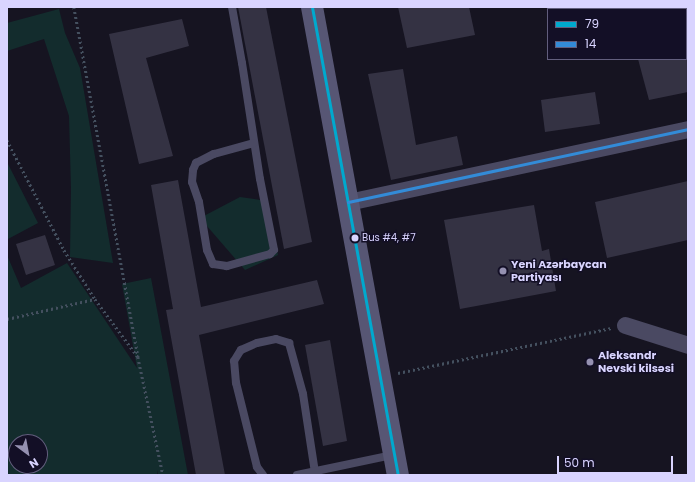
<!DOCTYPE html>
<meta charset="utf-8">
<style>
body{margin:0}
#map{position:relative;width:695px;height:482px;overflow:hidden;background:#161421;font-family:Poppins,sans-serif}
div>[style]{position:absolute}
.green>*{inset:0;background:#132c2d}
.building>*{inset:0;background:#343243}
.path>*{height:2.5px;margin-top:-1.25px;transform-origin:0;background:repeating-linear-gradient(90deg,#44505f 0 2px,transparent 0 5px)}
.service>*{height:8px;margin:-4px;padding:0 4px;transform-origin:4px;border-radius:4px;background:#4a4962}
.minor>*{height:17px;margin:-8.5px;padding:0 8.5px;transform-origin:8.5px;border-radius:8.5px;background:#4a4962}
.secondary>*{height:22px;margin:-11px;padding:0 11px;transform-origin:11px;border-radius:11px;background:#575674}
.bus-1>*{height:3px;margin:-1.5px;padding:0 1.5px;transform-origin:1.5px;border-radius:1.5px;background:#00a9ce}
.bus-2>*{height:3px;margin:-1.5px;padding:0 1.5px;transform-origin:1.5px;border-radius:1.5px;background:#338bd7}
.dots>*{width:11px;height:11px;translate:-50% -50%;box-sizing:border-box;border:2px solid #130f26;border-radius:50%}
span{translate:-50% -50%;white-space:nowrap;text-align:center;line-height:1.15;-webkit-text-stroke:3px #130f26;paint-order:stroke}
.bus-label{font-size:10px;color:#d9d4ff}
.left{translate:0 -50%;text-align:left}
.poi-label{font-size:11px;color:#d9d4ff;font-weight:700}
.frame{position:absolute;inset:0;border:8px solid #d9d4ff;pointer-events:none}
.legend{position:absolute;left:547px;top:8px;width:140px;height:52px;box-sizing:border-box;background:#130f26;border:1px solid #625e7d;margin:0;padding:5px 7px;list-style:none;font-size:12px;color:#d9d4ff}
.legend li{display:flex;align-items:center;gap:8px;height:20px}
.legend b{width:20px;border:1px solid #625e7d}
.north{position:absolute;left:8px;top:434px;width:40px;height:40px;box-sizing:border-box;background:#130f26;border:1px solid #625e7d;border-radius:50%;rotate:148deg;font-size:11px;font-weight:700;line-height:16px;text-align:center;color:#d9d4ff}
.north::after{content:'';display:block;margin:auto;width:14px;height:18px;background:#9591b1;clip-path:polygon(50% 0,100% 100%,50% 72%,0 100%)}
.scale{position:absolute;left:557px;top:456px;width:116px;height:18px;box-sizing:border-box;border:2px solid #d9d4ff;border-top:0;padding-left:5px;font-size:12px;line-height:14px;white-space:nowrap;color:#d9d4ff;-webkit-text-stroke:3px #130f26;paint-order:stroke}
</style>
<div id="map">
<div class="green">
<div style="clip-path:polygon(59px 9px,65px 33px,80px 68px,113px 263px,70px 257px,71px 189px,69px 116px,44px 39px,7px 51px,7px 23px)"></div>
<div style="clip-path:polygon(7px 162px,38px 223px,8px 239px,7px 237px)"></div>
<div style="clip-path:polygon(240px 197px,267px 201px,278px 255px,245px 270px,200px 218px)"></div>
<div style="clip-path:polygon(evenodd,7px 255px,21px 288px,67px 263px,137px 368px,122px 284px,151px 278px,188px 475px,158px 475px,157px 470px,157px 475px,7px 475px,7px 255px,16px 442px,40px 442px,40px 466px,16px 466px,16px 442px)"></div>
</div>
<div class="building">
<div style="clip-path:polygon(238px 7px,266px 7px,312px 242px,284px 249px)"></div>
<div style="clip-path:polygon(398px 7px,469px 7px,475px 35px,407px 48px)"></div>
<div style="clip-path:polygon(182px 19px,189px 46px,146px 58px,173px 156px,139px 164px,109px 34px)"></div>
<div style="clip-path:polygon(638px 59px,688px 59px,688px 92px,649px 100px)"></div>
<div style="clip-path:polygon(403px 69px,416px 145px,457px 136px,463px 165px,391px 180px,368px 74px)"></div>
<div style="clip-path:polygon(595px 92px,600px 124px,545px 132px,541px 100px)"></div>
<div style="clip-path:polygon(178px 180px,201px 307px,317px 280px,324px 304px,199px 335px,225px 475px,196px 475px,166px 310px,173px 309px,151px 185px)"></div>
<div style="clip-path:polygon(688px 181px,688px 240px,607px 258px,595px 202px)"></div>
<div style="clip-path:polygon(534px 205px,542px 251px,549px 249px,556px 291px,460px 309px,444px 220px)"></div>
<div style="clip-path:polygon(45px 235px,55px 265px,26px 275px,16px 244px)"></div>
<div style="clip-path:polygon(330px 340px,347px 441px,323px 446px,305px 345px)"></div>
</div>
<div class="path">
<div style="left:74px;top:7px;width:356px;rotate:79.6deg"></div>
<div style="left:138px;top:357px;width:121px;rotate:78deg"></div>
<div style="left:7px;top:140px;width:124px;rotate:62.6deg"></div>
<div style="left:64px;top:250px;width:58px;rotate:57.7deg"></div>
<div style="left:95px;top:299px;width:72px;rotate:53.4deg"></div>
<div style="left:7px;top:319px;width:90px;rotate:-12.8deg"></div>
<div style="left:398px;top:373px;width:218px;rotate:-11.9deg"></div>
</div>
<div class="service">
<div style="left:232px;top:7px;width:57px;rotate:79.9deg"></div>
<div style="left:242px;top:63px;width:117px;rotate:81.2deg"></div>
<div style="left:260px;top:179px;width:72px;rotate:78.8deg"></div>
<div style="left:274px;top:250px;width:6px;rotate:135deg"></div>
<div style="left:270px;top:254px;width:45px;rotate:164.4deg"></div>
<div style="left:227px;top:266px;width:14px;rotate:-172deg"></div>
<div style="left:213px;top:264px;width:15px;rotate:-113deg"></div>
<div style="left:207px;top:250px;width:49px;rotate:-99.5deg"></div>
<div style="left:199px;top:202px;width:21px;rotate:-109deg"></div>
<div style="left:192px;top:182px;width:12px;rotate:-85deg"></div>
<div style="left:193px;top:170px;width:8px;rotate:-67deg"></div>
<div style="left:196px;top:163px;width:20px;rotate:-27deg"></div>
<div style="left:214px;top:154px;width:41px;rotate:-15.4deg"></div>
<div style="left:263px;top:475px;width:10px;rotate:-127deg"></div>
<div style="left:257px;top:467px;width:87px;rotate:-104deg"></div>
<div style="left:236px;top:383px;width:22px;rotate:-95deg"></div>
<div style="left:234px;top:361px;width:13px;rotate:-58deg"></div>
<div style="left:241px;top:350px;width:17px;rotate:-24deg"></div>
<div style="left:257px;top:343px;width:19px;rotate:-12deg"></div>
<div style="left:276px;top:339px;width:14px;rotate:17deg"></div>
<div style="left:289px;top:343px;width:53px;rotate:74.6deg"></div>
<div style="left:303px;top:394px;width:79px;rotate:81.3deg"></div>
<div style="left:297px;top:475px;width:98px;rotate:-11.8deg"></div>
</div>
<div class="minor">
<div style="left:348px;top:202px;width:348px;rotate:-12.1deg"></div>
<div style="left:625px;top:325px;width:66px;rotate:17.6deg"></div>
</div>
<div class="secondary">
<div style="left:312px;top:7px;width:476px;rotate:79.6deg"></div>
</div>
<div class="bus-1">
<div style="left:312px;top:7px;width:476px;rotate:79.6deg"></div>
</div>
<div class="bus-2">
<div style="left:348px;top:202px;width:348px;rotate:-12.1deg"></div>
</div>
<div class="dots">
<div style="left:355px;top:238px;background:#d9d4ff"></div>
<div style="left:503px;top:271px;background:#9591b1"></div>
<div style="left:590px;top:362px;background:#9591b1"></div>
</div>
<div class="bus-label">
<span class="left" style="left:362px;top:238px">Bus #4, #7</span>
</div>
<div class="poi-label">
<span class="left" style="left:511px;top:271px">Yeni Azərbaycan<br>Partiyası</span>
<span class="left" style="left:598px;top:362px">Aleksandr<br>Nevski kilsəsi</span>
</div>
<div class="frame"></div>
<ul class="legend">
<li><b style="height:5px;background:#00a9ce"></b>79</li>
<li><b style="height:5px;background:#338bd7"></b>14</li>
</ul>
<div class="north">N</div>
<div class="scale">50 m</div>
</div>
